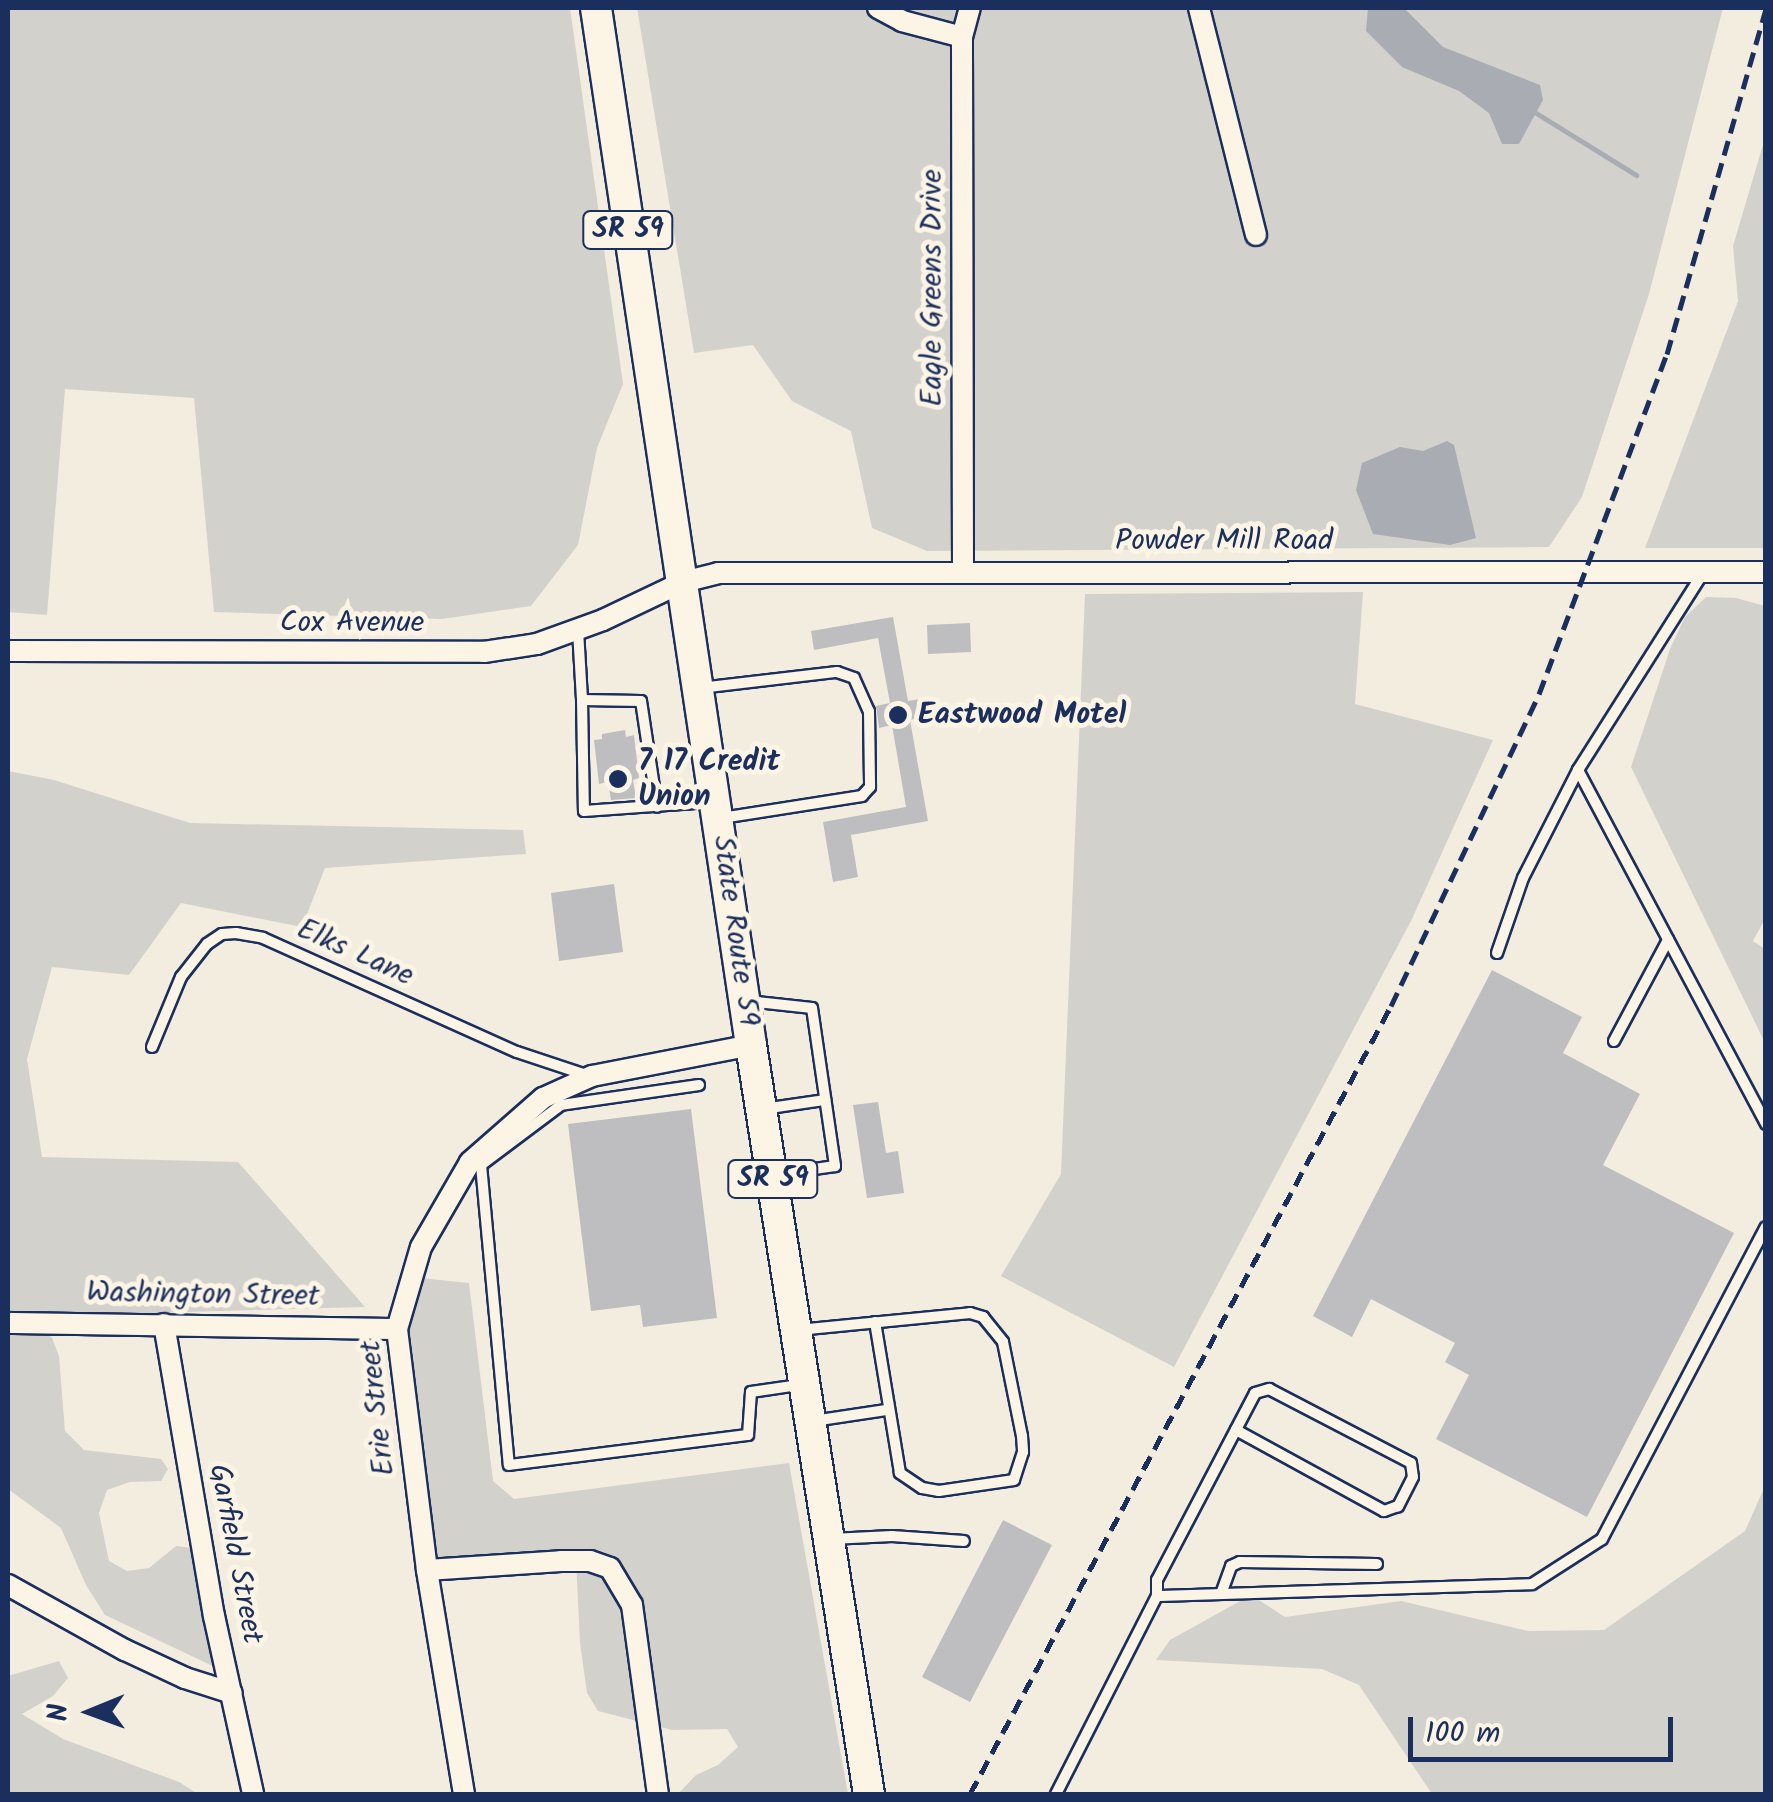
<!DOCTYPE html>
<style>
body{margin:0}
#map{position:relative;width:1773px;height:1802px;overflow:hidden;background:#f3ede0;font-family:Kalam,sans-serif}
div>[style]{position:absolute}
.green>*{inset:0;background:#d3d1cc}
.water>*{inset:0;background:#a9acb3}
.stream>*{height:5px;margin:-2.5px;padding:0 2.5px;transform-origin:2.5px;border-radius:2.5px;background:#a9acb3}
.building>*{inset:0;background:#bebec0}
.roads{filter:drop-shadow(2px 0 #1b2f5e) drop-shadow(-2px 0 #1b2f5e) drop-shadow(0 2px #1b2f5e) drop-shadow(0 -2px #1b2f5e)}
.service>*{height:10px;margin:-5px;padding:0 5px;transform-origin:5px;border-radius:5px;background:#fcf5e5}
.minor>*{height:20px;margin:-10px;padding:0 10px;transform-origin:10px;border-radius:10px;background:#fcf5e5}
.primary>*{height:30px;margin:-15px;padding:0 15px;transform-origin:15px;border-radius:15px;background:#fcf5e5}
.rail>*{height:5px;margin-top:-2.5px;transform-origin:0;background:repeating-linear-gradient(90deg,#1b2f5e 0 15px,transparent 0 23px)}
.dots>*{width:28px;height:28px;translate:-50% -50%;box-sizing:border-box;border:5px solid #fcf5e5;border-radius:50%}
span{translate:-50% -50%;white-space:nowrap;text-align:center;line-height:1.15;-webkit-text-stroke:10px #fcf5e5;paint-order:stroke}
.shield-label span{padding:2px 8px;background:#fcf5e5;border:2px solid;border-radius:8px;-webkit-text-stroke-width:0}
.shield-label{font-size:28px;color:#1b2f5e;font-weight:700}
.street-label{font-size:30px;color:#1b2f5e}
.poi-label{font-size:30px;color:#1b2f5e;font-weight:700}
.left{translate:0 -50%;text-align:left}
.frame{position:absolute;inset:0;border:10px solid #1b2f5e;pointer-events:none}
.north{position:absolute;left:40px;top:1662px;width:100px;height:100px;-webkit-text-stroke:8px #fcf5e5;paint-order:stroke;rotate:269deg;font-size:28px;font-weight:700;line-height:40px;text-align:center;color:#1b2f5e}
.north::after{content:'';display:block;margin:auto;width:35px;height:45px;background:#1b2f5e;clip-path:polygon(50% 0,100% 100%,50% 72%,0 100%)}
.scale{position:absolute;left:1408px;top:1717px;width:265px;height:45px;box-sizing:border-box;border:5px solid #1b2f5e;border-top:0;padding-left:12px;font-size:30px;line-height:35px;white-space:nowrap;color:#1b2f5e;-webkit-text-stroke:8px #fcf5e5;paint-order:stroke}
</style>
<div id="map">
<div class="green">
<div style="clip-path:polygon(8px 8px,570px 8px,623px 384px,597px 448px,578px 545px,531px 606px,442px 619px,214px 612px,194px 398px,65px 389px,47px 615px,8px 612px)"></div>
<div style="clip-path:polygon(637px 8px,1723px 8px,1649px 294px,1582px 497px,1549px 547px,927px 551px,872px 528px,851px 431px,792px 401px,753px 345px,694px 353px)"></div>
<div style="clip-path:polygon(1765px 138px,1765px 548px,1645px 548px,1738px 301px,1733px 246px)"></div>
<div style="clip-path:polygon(1363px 592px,1355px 704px,1493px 740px,1411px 921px,1174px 1367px,1001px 1276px,1061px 1174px,1085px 594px)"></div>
<div style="clip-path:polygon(1706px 597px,1736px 598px,1765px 606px,1766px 917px,1753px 941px,1765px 949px,1765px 1043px,1631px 767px,1670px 649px,1685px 617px)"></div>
<div style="clip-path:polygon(8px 771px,54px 780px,190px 823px,523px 830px,526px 854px,325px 868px,302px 927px,181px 903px,129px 975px,52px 967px,27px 1059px,42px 1157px,238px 1162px,365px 1307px,8px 1317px)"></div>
<div style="clip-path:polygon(411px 1277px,469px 1283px,493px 1481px,514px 1499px,789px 1463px,848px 1794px,678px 1794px,696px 1775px,718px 1765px,738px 1747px,727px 1729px,672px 1730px,598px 1711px,587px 1693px,580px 1643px,576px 1561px,427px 1570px,397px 1329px)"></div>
<div style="clip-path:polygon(8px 1323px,35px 1323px,52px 1338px,59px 1356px,65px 1431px,84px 1450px,161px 1459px,168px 1469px,161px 1481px,130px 1482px,107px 1490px,99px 1513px,109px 1561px,127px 1571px,149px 1568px,176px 1546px,192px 1548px,217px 1668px,105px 1615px,86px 1585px,61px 1528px,8px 1489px)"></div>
<div style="clip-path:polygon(1765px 1486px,1765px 1794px,1432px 1794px,1359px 1685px,1322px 1669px,1156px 1660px,1170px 1640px,1251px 1595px,1285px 1617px,1401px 1601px,1528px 1631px,1604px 1630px,1745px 1531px)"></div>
<div style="clip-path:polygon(59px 1661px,68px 1678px,53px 1696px,22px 1714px,63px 1739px,179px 1782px,198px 1794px,8px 1794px,8px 1676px)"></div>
</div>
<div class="water">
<div style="clip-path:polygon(1368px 8px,1404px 8px,1443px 47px,1540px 85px,1543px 100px,1519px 144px,1502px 144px,1489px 113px,1459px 91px,1402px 67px,1366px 31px)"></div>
<div style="clip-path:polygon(1447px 441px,1454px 445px,1476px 538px,1450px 545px,1373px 534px,1356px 490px,1362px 463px,1400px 447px,1423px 451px)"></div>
</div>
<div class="stream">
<div style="left:1536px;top:113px;width:118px;rotate:31.8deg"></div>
</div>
<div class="building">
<div style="clip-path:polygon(893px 617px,908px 701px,920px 699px,923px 717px,910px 720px,928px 821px,851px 835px,858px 877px,833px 882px,823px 822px,906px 807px,892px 725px,879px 728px,878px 720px,876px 706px,890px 703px,878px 638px,814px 650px,811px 631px)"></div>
<div style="clip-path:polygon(970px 623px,971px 652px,928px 654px,927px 625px)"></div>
<div style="clip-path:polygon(625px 730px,626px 737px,634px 735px,639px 778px,633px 780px,636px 798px,611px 800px,608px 782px,599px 784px,594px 740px,602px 739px,602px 734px)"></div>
<div style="clip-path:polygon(614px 884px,623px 952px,559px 961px,551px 893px)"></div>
<div style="clip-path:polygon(1492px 970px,1582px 1017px,1563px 1053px,1640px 1094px,1603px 1165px,1734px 1233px,1587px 1517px,1436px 1439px,1469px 1375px,1445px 1362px,1455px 1343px,1371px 1299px,1352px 1337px,1313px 1316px)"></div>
<div style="clip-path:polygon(878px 1102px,886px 1153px,898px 1151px,904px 1193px,867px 1198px,853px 1105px)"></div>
<div style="clip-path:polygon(691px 1109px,717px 1318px,643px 1327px,640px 1305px,591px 1311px,568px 1124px)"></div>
<div style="clip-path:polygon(1003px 1520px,1052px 1545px,970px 1702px,922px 1677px)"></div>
</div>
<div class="roads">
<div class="service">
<div style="left:1703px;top:573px;width:233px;rotate:122.4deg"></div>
<div style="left:1578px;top:770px;width:401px;rotate:62deg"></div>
<div style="left:578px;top:630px;width:70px;rotate:86.7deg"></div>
<div style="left:582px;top:700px;width:59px;rotate:1deg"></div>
<div style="left:641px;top:701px;width:107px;rotate:81.4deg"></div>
<div style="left:700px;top:688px;width:138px;rotate:-6.7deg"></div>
<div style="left:837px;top:672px;width:18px;rotate:19deg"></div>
<div style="left:854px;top:678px;width:36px;rotate:66deg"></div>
<div style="left:869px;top:711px;width:76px;rotate:89.2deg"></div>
<div style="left:870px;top:787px;width:12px;rotate:132deg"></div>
<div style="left:862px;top:796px;width:142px;rotate:171.1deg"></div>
<div style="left:582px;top:700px;width:111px;rotate:89deg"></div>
<div style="left:584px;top:811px;width:126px;rotate:-4.1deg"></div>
<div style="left:1497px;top:953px;width:79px;rotate:-70.9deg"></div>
<div style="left:1523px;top:878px;width:121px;rotate:-63deg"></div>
<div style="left:748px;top:1001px;width:64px;rotate:6.2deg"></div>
<div style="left:812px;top:1008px;width:160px;rotate:81.7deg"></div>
<div style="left:835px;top:1166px;width:63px;rotate:171.7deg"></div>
<div style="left:1614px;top:1041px;width:115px;rotate:-61.9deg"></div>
<div style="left:152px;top:1047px;width:76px;rotate:-67.5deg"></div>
<div style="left:181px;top:977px;width:42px;rotate:-51.8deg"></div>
<div style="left:207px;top:944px;width:18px;rotate:-34deg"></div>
<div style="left:222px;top:934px;width:14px;rotate:-4deg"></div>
<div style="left:236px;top:933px;width:27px;rotate:10deg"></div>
<div style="left:263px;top:938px;width:278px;rotate:24.2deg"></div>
<div style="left:517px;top:1052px;width:73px;rotate:18.4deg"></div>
<div style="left:699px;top:1085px;width:139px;rotate:171.8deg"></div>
<div style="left:561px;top:1105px;width:100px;rotate:143.1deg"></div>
<div style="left:481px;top:1165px;width:301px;rotate:84.7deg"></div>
<div style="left:509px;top:1465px;width:241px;rotate:-7.2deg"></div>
<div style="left:748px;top:1435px;width:43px;rotate:-86deg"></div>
<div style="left:751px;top:1392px;width:49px;rotate:-8.3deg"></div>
<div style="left:763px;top:1109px;width:63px;rotate:-8.3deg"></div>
<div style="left:798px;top:1330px;width:173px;rotate:-5.6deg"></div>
<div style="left:970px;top:1313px;width:14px;rotate:17deg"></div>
<div style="left:983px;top:1317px;width:32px;rotate:51deg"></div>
<div style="left:1003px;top:1342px;width:96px;rotate:78.6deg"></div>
<div style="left:1022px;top:1436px;width:16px;rotate:86deg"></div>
<div style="left:1023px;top:1452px;width:29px;rotate:108deg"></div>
<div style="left:1014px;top:1480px;width:76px;rotate:171.7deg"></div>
<div style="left:939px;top:1491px;width:17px;rotate:-170deg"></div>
<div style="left:922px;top:1488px;width:27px;rotate:-146deg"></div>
<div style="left:900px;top:1473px;width:153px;rotate:-99.4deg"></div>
<div style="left:813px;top:1421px;width:74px;rotate:-8.6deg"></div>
<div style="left:831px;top:1539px;width:61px;rotate:-2.8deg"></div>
<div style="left:892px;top:1536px;width:72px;rotate:4deg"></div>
<div style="left:1221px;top:1594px;width:30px;rotate:-70deg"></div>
<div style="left:1231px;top:1566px;width:10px;rotate:-24deg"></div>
<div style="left:1240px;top:1562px;width:137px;rotate:0.8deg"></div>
<div style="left:1157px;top:1596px;width:16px;rotate:-90deg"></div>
<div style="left:1157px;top:1580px;width:211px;rotate:-62.3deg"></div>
<div style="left:1255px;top:1393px;width:15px;rotate:-16deg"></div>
<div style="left:1269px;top:1389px;width:160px;rotate:27.5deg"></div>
<div style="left:1411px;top:1463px;width:14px;rotate:82deg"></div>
<div style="left:1413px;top:1477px;width:33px;rotate:117deg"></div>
<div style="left:1398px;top:1506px;width:15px;rotate:160deg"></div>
<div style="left:1384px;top:1511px;width:169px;rotate:-151.3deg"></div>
<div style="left:1056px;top:1794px;width:222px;rotate:-63deg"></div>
<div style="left:1157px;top:1596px;width:375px;rotate:-1.8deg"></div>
<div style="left:1532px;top:1584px;width:83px;rotate:-32.7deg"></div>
<div style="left:1602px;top:1539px;width:352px;rotate:-62.3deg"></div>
</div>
<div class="minor">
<div style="left:878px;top:8px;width:27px;rotate:28deg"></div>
<div style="left:902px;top:21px;width:62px;rotate:14.9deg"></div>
<div style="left:1199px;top:8px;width:234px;rotate:75.9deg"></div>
<div style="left:963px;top:570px;width:533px;rotate:-90.11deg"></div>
<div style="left:962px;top:37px;width:30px;rotate:-75deg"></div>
<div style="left:8px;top:651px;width:476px;rotate:0.1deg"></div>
<div style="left:484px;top:652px;width:54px;rotate:-8.6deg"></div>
<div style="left:537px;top:644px;width:70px;rotate:-20deg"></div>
<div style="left:603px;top:620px;width:89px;rotate:-25.4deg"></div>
<div style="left:683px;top:582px;width:36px;rotate:-14deg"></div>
<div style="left:718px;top:573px;width:1048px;rotate:-0.05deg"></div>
<div style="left:8px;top:1323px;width:389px;rotate:0.9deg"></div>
<div style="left:164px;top:1324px;width:296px;rotate:80.3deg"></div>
<div style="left:214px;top:1616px;width:182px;rotate:77.6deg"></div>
<div style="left:427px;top:1570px;width:134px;rotate:-3.8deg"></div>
<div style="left:561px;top:1561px;width:29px"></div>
<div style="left:590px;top:1561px;width:21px;rotate:19deg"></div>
<div style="left:610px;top:1568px;width:43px;rotate:59.3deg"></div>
<div style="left:632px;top:1605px;width:191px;rotate:82.2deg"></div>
<div style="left:8px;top:1585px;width:134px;rotate:29.1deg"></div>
<div style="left:125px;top:1650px;width:66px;rotate:25deg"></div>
<div style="left:185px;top:1678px;width:49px;rotate:17.7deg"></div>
<div style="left:464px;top:1794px;width:227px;rotate:-99.4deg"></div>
<div style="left:427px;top:1570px;width:243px;rotate:-97.1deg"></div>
<div style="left:397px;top:1329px;width:85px;rotate:-73.7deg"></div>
<div style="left:421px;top:1247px;width:98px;rotate:-60deg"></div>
<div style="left:470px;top:1162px;width:97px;rotate:-41.2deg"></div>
<div style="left:543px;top:1098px;width:54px;rotate:-24.2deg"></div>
<div style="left:592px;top:1076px;width:162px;rotate:-11deg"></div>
</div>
<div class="primary">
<div style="left:596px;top:8px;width:1049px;rotate:81.5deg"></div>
<div style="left:751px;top:1045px;width:758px;rotate:81.05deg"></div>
</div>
</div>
<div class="rail">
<div style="left:970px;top:1794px;width:893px;rotate:-61.89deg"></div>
<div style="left:1391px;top:1006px;width:345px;rotate:-64.6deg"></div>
<div style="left:1539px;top:694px;width:363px;rotate:-69.4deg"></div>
<div style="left:1667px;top:354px;width:359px;rotate:-74deg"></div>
</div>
<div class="dots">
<div style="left:898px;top:715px;background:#1b2f5e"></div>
<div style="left:618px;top:779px;background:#1b2f5e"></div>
</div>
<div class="shield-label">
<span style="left:628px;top:230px">SR 59</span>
<span style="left:773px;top:1179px">SR 59</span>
</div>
<div class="street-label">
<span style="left:933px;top:288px;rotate:-90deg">Eagle Greens Drive</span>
<span style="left:1224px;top:541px">Powder Mill Road</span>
<span style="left:352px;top:623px">Cox Avenue</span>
<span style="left:735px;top:931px;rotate:82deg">State Route 59</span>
<span style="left:355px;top:953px;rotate:24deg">Elks Lane</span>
<span style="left:203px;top:1295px;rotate:1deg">Washington Street</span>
<span style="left:378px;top:1408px;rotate:-96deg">Erie Street</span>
<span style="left:235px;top:1554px;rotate:79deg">Garfield Street</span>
</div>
<div class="poi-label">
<span class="left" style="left:918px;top:715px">Eastwood Motel</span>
<span class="left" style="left:638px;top:779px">7 17 Credit<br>Union</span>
</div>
<div class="frame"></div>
<div class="north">N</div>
<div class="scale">100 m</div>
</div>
